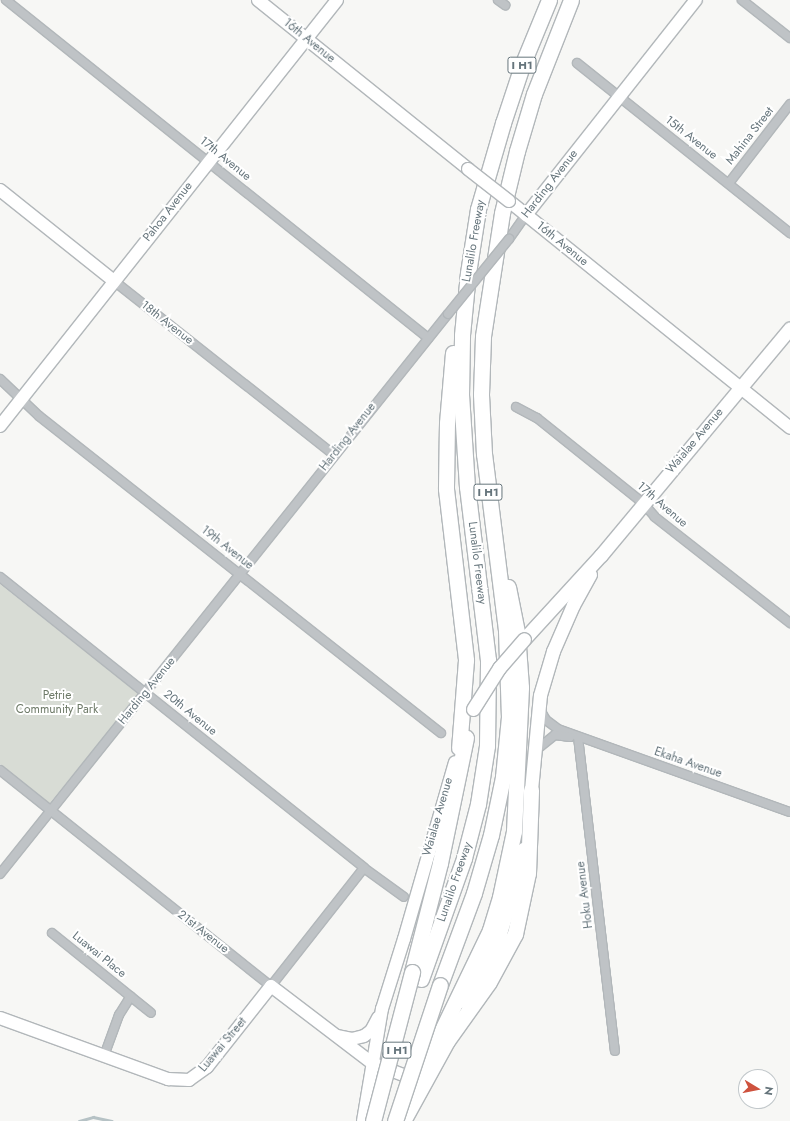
<!DOCTYPE html>
<style>
body{margin:0}
#map{position:relative;width:790px;height:1121px;overflow:hidden;background:#f7f7f5;font-family:Jost,sans-serif}
div>[style]{position:absolute}
.green>*{inset:0;background:#d8dcd5}
.stream>*{height:3px;margin:-1.5px;padding:0 1.5px;transform-origin:1.5px;border-radius:1.5px;background:#b6c2c5}
.roads{filter:drop-shadow(1px 0 #b2b7ba) drop-shadow(-1px 0 #b2b7ba) drop-shadow(0 1px #b2b7ba) drop-shadow(0 -1px #b2b7ba)}
.street>*{height:8px;margin:-4px;padding:0 4px;transform-origin:4px;border-radius:4px;background:#bfc3c6}
.secondary>*{height:12px;margin:-6px;padding:0 6px;transform-origin:6px;border-radius:6px;background:#fff}
.primary>*{height:13px;margin:-6.5px;padding:0 6.5px;transform-origin:6.5px;border-radius:6.5px;background:#fff}
.highway>*{height:15px;margin:-7.5px;padding:0 7.5px;transform-origin:7.5px;border-radius:7.5px;background:#fff}
.bridges{filter:drop-shadow(1px 0 #b2b7ba) drop-shadow(-1px 0 #b2b7ba) drop-shadow(0 1px #b2b7ba) drop-shadow(0 -1px #b2b7ba)}
.street-bridge>*{height:8px;margin:-4px;padding:0 4px;transform-origin:4px;border-radius:4px;background:#bfc3c6}
.secondary-bridge>*{height:12px;margin:-6px;padding:0 6px;transform-origin:6px;border-radius:6px;background:#fff}
.primary-bridge>*{height:13px;margin:-6.5px;padding:0 6.5px;transform-origin:6.5px;border-radius:6.5px;background:#fff}
.highway-bridge>*{height:15px;margin:-7.5px;padding:0 7.5px;transform-origin:7.5px;border-radius:7.5px;background:#fff}
span{translate:-50% -50%;white-space:nowrap;text-align:center;line-height:1.15;-webkit-text-stroke:4px #fff;paint-order:stroke}
.shield-label span{padding:1px 3px;background:#fff;border:1px solid;border-radius:3px;-webkit-text-stroke-width:0}
.shield-label{font-size:11px;color:#66757c;font-weight:700}
.street-label{font-size:12px;color:#66757c}
.park-label{font-size:12px;color:#6e7a68}
.north{position:absolute;left:738px;top:1069px;width:40px;height:40px;box-sizing:border-box;background:#fff;border:1px solid #c2c8cb;border-radius:50%;rotate:100deg;font-size:11px;font-weight:700;line-height:16px;text-align:center;color:#66757c}
.north::after{content:'';display:block;margin:auto;width:14px;height:18px;background:#ce523e;clip-path:polygon(50% 0,100% 100%,50% 72%,0 100%)}
</style>
<div id="map">
<div class="green">
<div style="clip-path:polygon(0 584px,139px 694px,49px 804px,0 764px)"></div>
</div>
<div class="stream">
<div style="left:79px;top:1121px;width:15px;rotate:-16deg"></div>
<div style="left:93px;top:1117px;width:19px;rotate:12deg"></div>
</div>
<div class="roads">
<div class="street">
<div style="left:6px;top:0;width:541px;rotate:38.69deg"></div>
<div style="left:498px;top:0;width:9px;rotate:36deg"></div>
<div style="left:742px;top:0;width:61px;rotate:38.4deg"></div>
<div style="left:577px;top:63px;width:273px;rotate:38.6deg"></div>
<div style="left:729px;top:183px;width:100px;rotate:-52.3deg"></div>
<div style="left:509px;top:239px;width:29px;rotate:-55deg"></div>
<div style="left:114px;top:281px;width:280px;rotate:38.3deg"></div>
<div style="left:0;top:379px;width:54px;rotate:43.5deg"></div>
<div style="left:39px;top:416px;width:512px;rotate:38.26deg"></div>
<div style="left:516px;top:407px;width:24px;rotate:28deg"></div>
<div style="left:537px;top:418px;width:136px;rotate:38.7deg"></div>
<div style="left:643px;top:503px;width:18px;rotate:49deg"></div>
<div style="left:655px;top:517px;width:172px;rotate:38.1deg"></div>
<div style="left:0;top:577px;width:466px;rotate:38.6deg"></div>
<div style="left:364px;top:868px;width:49px;rotate:35.9deg"></div>
<div style="left:539px;top:708px;width:14px;rotate:60deg"></div>
<div style="left:546px;top:720px;width:15px;rotate:37deg"></div>
<div style="left:558px;top:729px;width:246px;rotate:19.7deg"></div>
<div style="left:578px;top:737px;width:316px;rotate:83.3deg"></div>
<div style="left:535px;top:751px;width:26px;rotate:-39deg"></div>
<div style="left:555px;top:735px;width:15px;rotate:8deg"></div>
<div style="left:0;top:770px;width:347px;rotate:38.6deg"></div>
<div style="left:271px;top:986px;width:150px;rotate:-51.8deg"></div>
<div style="left:0;top:874px;width:717px;rotate:-51.34deg"></div>
<div style="left:52px;top:933px;width:127px;rotate:38.9deg"></div>
<div style="left:104px;top:1056px;width:44px;rotate:-69.9deg"></div>
<div style="left:119px;top:1015px;width:22px;rotate:-58deg"></div>
</div>
<div class="secondary">
<div style="left:258px;top:0;width:270px;rotate:38.8deg"></div>
<div style="left:0;top:190px;width:146px;rotate:38.6deg"></div>
<div style="left:509px;top:201px;width:361px;rotate:38.9deg"></div>
<div style="left:526px;top:215px;width:274px;rotate:-51.7deg"></div>
<div style="left:0;top:426px;width:543px;rotate:-51.65deg"></div>
<div style="left:461px;top:1002px;width:42px;rotate:-55.6deg"></div>
<div style="left:485px;top:967px;width:37px;rotate:-64deg"></div>
<div style="left:501px;top:934px;width:55px;rotate:-73.2deg"></div>
<div style="left:517px;top:881px;width:33px;rotate:-78deg"></div>
<div style="left:0;top:1018px;width:179px;rotate:20deg"></div>
<div style="left:168px;top:1079px;width:21px;rotate:3deg"></div>
<div style="left:189px;top:1080px;width:22px;rotate:-36deg"></div>
<div style="left:207px;top:1067px;width:103px;rotate:-51.7deg"></div>
<div style="left:271px;top:986px;width:127px;rotate:37.3deg"></div>
<div style="left:372px;top:1063px;width:45px;rotate:20.9deg"></div>
<div style="left:338px;top:1036px;width:14px;rotate:12deg"></div>
<div style="left:352px;top:1039px;width:12px;rotate:-14deg"></div>
<div style="left:364px;top:1036px;width:9px;rotate:-36deg"></div>
<div style="left:371px;top:1031px;width:15px;rotate:-62deg"></div>
<div style="left:413px;top:1081px;width:64px;rotate:-59.8deg"></div>
<div style="left:363px;top:1121px;width:114px;rotate:-80.4deg"></div>
<div style="left:382px;top:1009px;width:73px;rotate:-72.6deg"></div>
<div style="left:404px;top:939px;width:184px;rotate:-73.9deg"></div>
</div>
<div class="primary">
<div style="left:524px;top:639px;width:114px;rotate:-47.5deg"></div>
<div style="left:601px;top:555px;width:295px;rotate:-50.2deg"></div>
<div style="left:531px;top:790px;width:95px;rotate:-84.6deg"></div>
<div style="left:540px;top:695px;width:46px;rotate:-73.5deg"></div>
<div style="left:553px;top:651px;width:50px;rotate:-66.5deg"></div>
<div style="left:573px;top:605px;width:35px;rotate:-61deg"></div>
</div>
<div class="highway">
<div style="left:453px;top:353px;width:70px;rotate:94.9deg"></div>
<div style="left:447px;top:423px;width:66px;rotate:90.9deg"></div>
<div style="left:446px;top:489px;width:172px;rotate:83.3deg"></div>
<div style="left:466px;top:660px;width:88px;rotate:94.5deg"></div>
<div style="left:412px;top:972px;width:113px;rotate:-75.6deg"></div>
<div style="left:440px;top:863px;width:128px;rotate:-78.3deg"></div>
<div style="left:421px;top:979px;width:128px;rotate:-70.4deg"></div>
<div style="left:464px;top:858px;width:56px;rotate:-75.5deg"></div>
<div style="left:478px;top:804px;width:59px;rotate:-81.2deg"></div>
<div style="left:487px;top:746px;width:86px;rotate:-89.3deg"></div>
<div style="left:488px;top:660px;width:174px;rotate:-96.9deg"></div>
<div style="left:467px;top:487px;width:92px;rotate:-93.7deg"></div>
<div style="left:461px;top:395px;width:60px;rotate:-89deg"></div>
<div style="left:462px;top:335px;width:62px;rotate:-84.5deg"></div>
<div style="left:468px;top:273px;width:65px;rotate:-81.1deg"></div>
<div style="left:478px;top:209px;width:90px;rotate:-73.8deg"></div>
<div style="left:503px;top:123px;width:63px;rotate:-71.6deg"></div>
<div style="left:523px;top:63px;width:68px;rotate:-67.6deg"></div>
<div style="left:440px;top:985px;width:98px;rotate:-69.7deg"></div>
<div style="left:474px;top:893px;width:60px;rotate:-73.7deg"></div>
<div style="left:491px;top:835px;width:59px;rotate:-78.3deg"></div>
<div style="left:503px;top:777px;width:60px;rotate:-84.3deg"></div>
<div style="left:509px;top:717px;width:87px;rotate:-92deg"></div>
<div style="left:506px;top:630px;width:177px;rotate:-97.1deg"></div>
<div style="left:484px;top:454px;width:60px;rotate:-92.9deg"></div>
<div style="left:481px;top:394px;width:58px;rotate:-88deg"></div>
<div style="left:483px;top:336px;width:124px;rotate:-81.2deg"></div>
<div style="left:502px;top:213px;width:64px;rotate:-76.4deg"></div>
<div style="left:517px;top:151px;width:59px;rotate:-73.4deg"></div>
<div style="left:534px;top:94px;width:101px;rotate:-68.5deg"></div>
<div style="left:441px;top:1032px;width:113px;rotate:-64.3deg"></div>
<div style="left:490px;top:930px;width:34px;rotate:-73deg"></div>
<div style="left:500px;top:897px;width:67px;rotate:-78deg"></div>
<div style="left:514px;top:831px;width:144px;rotate:-87.2deg"></div>
<div style="left:521px;top:687px;width:55px;rotate:-94.2deg"></div>
<div style="left:517px;top:632px;width:46px;rotate:-101.3deg"></div>
<div style="left:403px;top:1121px;width:91px;rotate:-61.2deg"></div>
<div style="left:447px;top:1041px;width:72px;rotate:-54.6deg"></div>
<div style="left:489px;top:982px;width:55px;rotate:-61.6deg"></div>
<div style="left:515px;top:934px;width:62px;rotate:-78deg"></div>
<div style="left:528px;top:873px;width:83px;rotate:-87.9deg"></div>
</div>
</div>
<div class="bridges">
<div class="street-bridge">
<div style="left:448px;top:314px;width:97px;rotate:-50.9deg"></div>
</div>
<div class="secondary-bridge">
<div style="left:468px;top:169px;width:52px;rotate:38deg"></div>
</div>
<div class="primary-bridge">
<div style="left:473px;top:709px;width:49px;rotate:-57.6deg"></div>
<div style="left:499px;top:668px;width:38px;rotate:-49deg"></div>
</div>
<div class="highway-bridge">
<div style="left:373px;top:1121px;width:154px;rotate:-75.3deg"></div>
<div style="left:395px;top:1121px;width:143px;rotate:-71.7deg"></div>
</div>
</div>
<div class="shield-label">
<span style="left:522px;top:65px">I H1</span>
<span style="left:488px;top:492px">I H1</span>
<span style="left:397px;top:1050px">I H1</span>
</div>
<div class="street-label">
<span style="left:309px;top:41px;rotate:39deg">16th Avenue</span>
<span style="left:750px;top:136px;rotate:-52deg">Mahina Street</span>
<span style="left:691px;top:138px;rotate:38deg">15th Avenue</span>
<span style="left:225px;top:159px;rotate:39deg">17th Avenue</span>
<span style="left:550px;top:184px;rotate:-52deg">Harding Avenue</span>
<span style="left:168px;top:212px;rotate:-52deg">Pahoa Avenue</span>
<span style="left:474px;top:241px;rotate:-80deg">Lunalilo Freeway</span>
<span style="left:562px;top:244px;rotate:39deg">16th Avenue</span>
<span style="left:167px;top:323px;rotate:38deg">18th Avenue</span>
<span style="left:348px;top:437px;rotate:-52deg">Harding Avenue</span>
<span style="left:695px;top:441px;rotate:-50deg">Waialae Avenue</span>
<span style="left:662px;top:505px;rotate:41deg">17th Avenue</span>
<span style="left:227px;top:548px;rotate:38deg">19th Avenue</span>
<span style="left:477px;top:563px;rotate:83deg">Lunalilo Freeway</span>
<span style="left:147px;top:691px;rotate:-51deg">Harding Avenue</span>
<span style="left:190px;top:713px;rotate:39deg">20th Avenue</span>
<span style="left:688px;top:763px;rotate:19deg">Ekaha Avenue</span>
<span style="left:438px;top:817px;rotate:-74deg">Waialae Avenue</span>
<span style="left:455px;top:882px;rotate:-71deg">Lunalilo Freeway</span>
<span style="left:585px;top:895px;rotate:-97deg">Hoku Avenue</span>
<span style="left:203px;top:932px;rotate:38deg">21st Avenue</span>
<span style="left:99px;top:955px;rotate:39deg">Luawai Place</span>
<span style="left:223px;top:1045px;rotate:-50deg">Luawai Street</span>
</div>
<div class="park-label">
<span style="left:57px;top:703px">Petrie<br>Community Park</span>
</div>
<div class="north">N</div>
</div>
